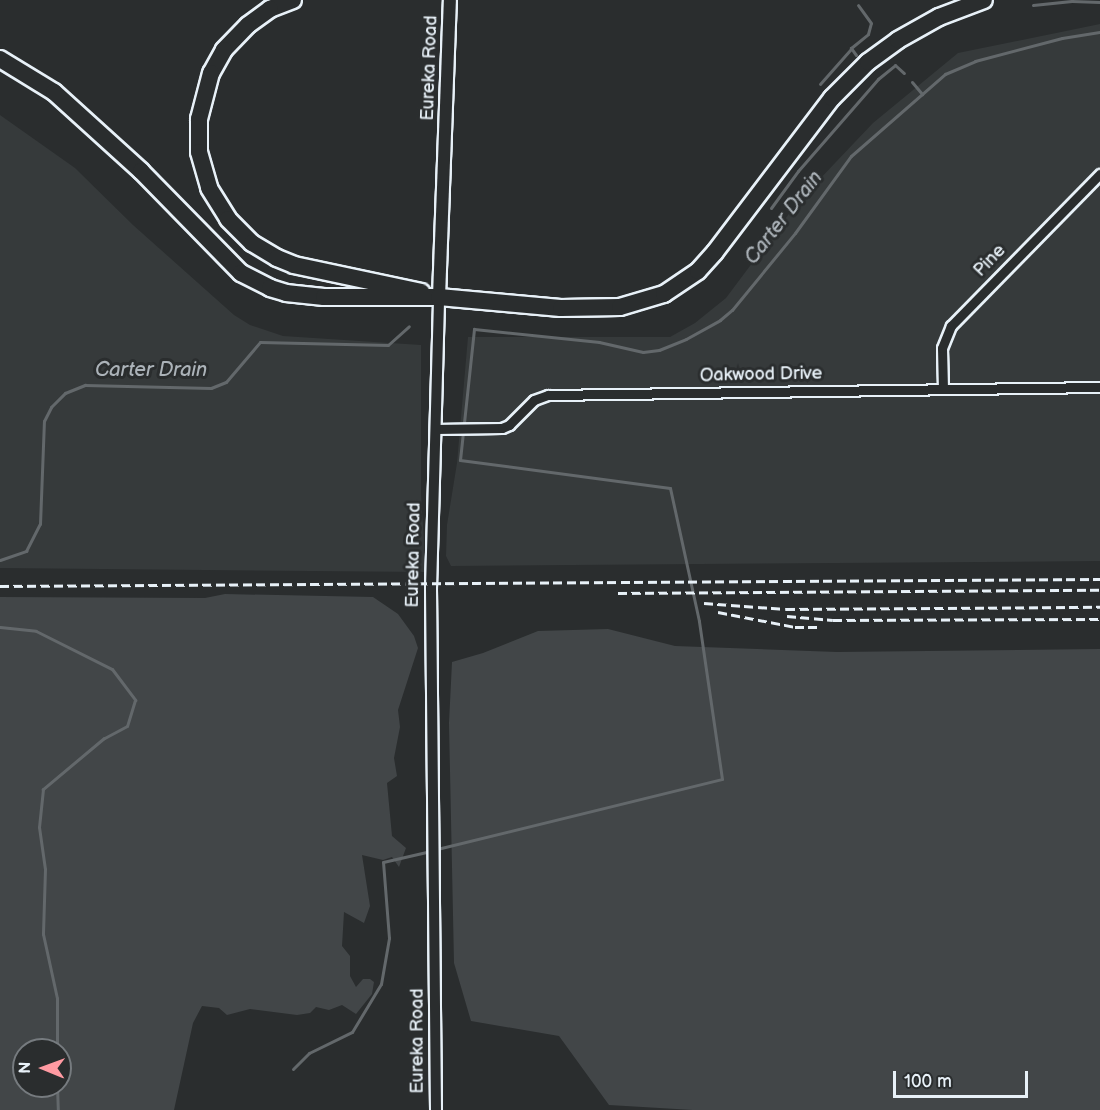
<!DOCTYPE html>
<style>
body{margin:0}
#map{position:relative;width:1100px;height:1110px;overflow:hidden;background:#2a2d2e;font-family:"Balsamiq Sans",sans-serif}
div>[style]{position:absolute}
.built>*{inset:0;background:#363a3b}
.green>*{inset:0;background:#424648}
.stream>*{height:3px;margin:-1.5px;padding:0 1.5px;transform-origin:1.5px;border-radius:1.5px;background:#63686b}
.roads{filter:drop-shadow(2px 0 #e8f1f8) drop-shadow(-2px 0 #e8f1f8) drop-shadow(0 2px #e8f1f8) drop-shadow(0 -2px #e8f1f8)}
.minor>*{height:9px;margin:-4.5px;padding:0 4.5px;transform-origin:4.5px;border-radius:4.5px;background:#2a2d2e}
.tertiary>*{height:10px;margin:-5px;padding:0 5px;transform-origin:5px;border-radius:5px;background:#2a2d2e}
.secondary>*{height:12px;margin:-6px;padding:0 6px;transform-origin:6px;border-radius:6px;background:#2a2d2e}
.motorway>*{height:16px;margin:-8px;padding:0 8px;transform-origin:8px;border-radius:8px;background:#2a2d2e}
.rail>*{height:3px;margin-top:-1.5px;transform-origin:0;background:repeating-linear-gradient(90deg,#e8f1f8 0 9px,transparent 0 13.5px)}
span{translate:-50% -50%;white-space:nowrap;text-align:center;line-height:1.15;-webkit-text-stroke:6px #2a2d2e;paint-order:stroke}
.street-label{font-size:18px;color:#e8f1f8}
.water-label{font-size:20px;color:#acb3b9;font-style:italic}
.north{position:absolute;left:12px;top:1038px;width:60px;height:60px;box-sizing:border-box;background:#2a2d2e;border:2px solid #767b7f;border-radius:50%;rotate:271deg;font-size:16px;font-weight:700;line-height:24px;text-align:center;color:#e8f1f8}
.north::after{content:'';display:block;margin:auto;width:21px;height:27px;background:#ff9aa2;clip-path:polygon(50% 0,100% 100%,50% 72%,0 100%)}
.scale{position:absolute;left:893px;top:1071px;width:135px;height:27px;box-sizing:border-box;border:3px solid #e8f1f8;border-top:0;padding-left:8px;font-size:18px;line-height:21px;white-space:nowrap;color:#e8f1f8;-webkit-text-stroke:4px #2a2d2e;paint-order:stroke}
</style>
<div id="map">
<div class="built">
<div style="clip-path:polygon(1100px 24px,1100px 561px,451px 566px,446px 556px,447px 525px,457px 463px,468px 337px,670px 337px,695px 323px,726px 298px,797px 203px,873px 123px,958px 53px)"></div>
<div style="clip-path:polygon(0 115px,75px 168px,133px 225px,234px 315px,250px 325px,283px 336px,421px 345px,421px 494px,426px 572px,0 568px)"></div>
</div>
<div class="green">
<div style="clip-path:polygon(evenodd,225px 594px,373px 597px,398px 614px,414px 636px,418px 648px,398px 710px,400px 727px,394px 758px,397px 776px,387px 783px,392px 836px,406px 848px,399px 867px,392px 857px,383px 860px,362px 855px,370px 906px,364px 923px,344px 912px,342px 946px,350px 956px,350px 976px,356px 987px,363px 979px,370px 979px,374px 982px,372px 994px,356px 1014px,342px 1005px,329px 1010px,316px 1007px,310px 1013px,297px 1015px,250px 1009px,227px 1015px,219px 1008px,202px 1006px,193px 1023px,174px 1110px,0 1110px,0 597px,205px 598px,225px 594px,24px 1050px,60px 1050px,60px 1086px,24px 1086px,24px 1050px)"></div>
<div style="clip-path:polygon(608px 629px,675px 646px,837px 652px,1100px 649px,1100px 1110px,693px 1110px,609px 1105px,559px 1036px,471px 1021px,454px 963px,449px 723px,452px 662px,483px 653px,538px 631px)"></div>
</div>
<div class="stream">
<div style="left:1033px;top:5px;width:39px;rotate:-6deg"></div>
<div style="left:1072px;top:1px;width:28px;rotate:2deg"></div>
<div style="left:856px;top:55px;width:9px;rotate:-126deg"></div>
<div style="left:851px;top:48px;width:22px;rotate:-39deg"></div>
<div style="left:868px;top:34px;width:11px;rotate:-75deg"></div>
<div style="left:871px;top:23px;width:22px;rotate:-126deg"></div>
<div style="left:912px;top:82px;width:16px;rotate:50deg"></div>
<div style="left:820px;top:84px;width:47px;rotate:-48.5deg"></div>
<div style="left:771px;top:208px;width:46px;rotate:-53.9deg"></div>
<div style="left:798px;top:171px;width:122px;rotate:-49deg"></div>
<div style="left:878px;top:79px;width:22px;rotate:-39deg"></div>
<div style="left:895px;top:65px;width:12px;rotate:42deg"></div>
<div style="left:0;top:560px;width:28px;rotate:-19deg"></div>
<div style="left:26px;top:551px;width:30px;rotate:-63deg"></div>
<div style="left:40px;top:524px;width:103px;rotate:-87.8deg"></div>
<div style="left:44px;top:421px;width:16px;rotate:-63deg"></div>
<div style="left:51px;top:407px;width:20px;rotate:-45deg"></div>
<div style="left:65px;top:393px;width:22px;rotate:-22deg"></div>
<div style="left:85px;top:385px;width:126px;rotate:1.4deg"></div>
<div style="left:211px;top:388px;width:16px;rotate:-22deg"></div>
<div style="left:226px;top:382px;width:52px;rotate:-49.6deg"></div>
<div style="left:260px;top:342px;width:128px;rotate:1.3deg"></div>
<div style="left:388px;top:345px;width:28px;rotate:-42deg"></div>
<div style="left:0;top:627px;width:36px;rotate:6deg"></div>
<div style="left:36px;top:631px;width:85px;rotate:26.6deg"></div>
<div style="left:112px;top:669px;width:39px;rotate:53deg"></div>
<div style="left:135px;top:700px;width:27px;rotate:107deg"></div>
<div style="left:127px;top:726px;width:26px;rotate:152deg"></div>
<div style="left:104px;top:738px;width:80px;rotate:140.1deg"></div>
<div style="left:43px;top:789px;width:38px;rotate:96deg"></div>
<div style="left:39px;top:827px;width:42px;rotate:81.9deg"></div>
<div style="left:45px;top:869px;width:65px;rotate:91.8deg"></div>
<div style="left:43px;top:934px;width:66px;rotate:77.7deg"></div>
<div style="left:57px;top:998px;width:52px;rotate:90deg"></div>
<div style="left:437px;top:849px;width:293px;rotate:-13.8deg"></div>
<div style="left:722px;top:779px;width:160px;rotate:-98.3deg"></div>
<div style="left:699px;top:621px;width:136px;rotate:-102.3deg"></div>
<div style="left:670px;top:488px;width:212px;rotate:-172.4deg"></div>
<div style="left:460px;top:460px;width:132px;rotate:-83.9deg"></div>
<div style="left:474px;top:329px;width:126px;rotate:5.9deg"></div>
<div style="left:599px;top:342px;width:45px;rotate:12.8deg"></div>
<div style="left:643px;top:352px;width:16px;rotate:-7deg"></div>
<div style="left:659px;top:350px;width:29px;rotate:-22deg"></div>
<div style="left:686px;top:339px;width:39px;rotate:-29deg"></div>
<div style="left:720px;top:320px;width:16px;rotate:-40deg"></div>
<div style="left:732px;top:310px;width:99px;rotate:-50.7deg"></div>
<div style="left:795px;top:233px;width:95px;rotate:-54deg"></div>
<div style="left:851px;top:156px;width:125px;rotate:-41.1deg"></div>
<div style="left:945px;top:74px;width:33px;rotate:-23deg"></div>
<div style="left:975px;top:61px;width:90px;rotate:-14.8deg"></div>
<div style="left:1062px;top:38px;width:38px;rotate:-9deg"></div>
<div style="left:293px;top:1069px;width:23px;rotate:-45deg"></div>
<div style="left:309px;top:1053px;width:48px;rotate:-26deg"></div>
<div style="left:352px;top:1032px;width:56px;rotate:-58.9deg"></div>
<div style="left:381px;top:984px;width:47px;rotate:-80.1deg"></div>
<div style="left:389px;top:938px;width:76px;rotate:-94.5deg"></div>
<div style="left:383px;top:862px;width:49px;rotate:-12.9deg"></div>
<div style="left:57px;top:1086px;width:24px;rotate:88deg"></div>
</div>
<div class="roads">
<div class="minor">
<div style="left:943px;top:389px;width:41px;rotate:-91.4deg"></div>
<div style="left:942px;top:348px;width:24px;rotate:-68deg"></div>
<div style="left:951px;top:326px;width:213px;rotate:-45.6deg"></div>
<div style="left:435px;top:429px;width:67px;rotate:-0.9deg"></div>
<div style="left:502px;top:428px;width:8px;rotate:-23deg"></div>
<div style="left:509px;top:425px;width:35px;rotate:-45deg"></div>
<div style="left:534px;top:400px;width:15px;rotate:-20deg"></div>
<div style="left:548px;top:395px;width:552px;rotate:-0.83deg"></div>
</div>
<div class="tertiary">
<div style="left:436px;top:1110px;width:522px;rotate:-90.55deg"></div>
<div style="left:431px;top:588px;width:291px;rotate:-88.4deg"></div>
</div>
<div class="secondary">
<div style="left:439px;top:297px;width:297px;rotate:-87.9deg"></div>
</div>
<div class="motorway">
<div style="left:293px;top:0;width:25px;rotate:159deg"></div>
<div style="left:270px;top:9px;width:27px;rotate:144deg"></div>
<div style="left:248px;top:25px;width:35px;rotate:134deg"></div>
<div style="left:224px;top:50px;width:26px;rotate:119deg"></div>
<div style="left:211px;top:73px;width:48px;rotate:104.6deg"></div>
<div style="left:199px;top:119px;width:33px;rotate:90deg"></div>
<div style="left:199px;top:152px;width:37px;rotate:74deg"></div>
<div style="left:209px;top:188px;width:36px;rotate:58deg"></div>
<div style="left:228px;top:219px;width:34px;rotate:45deg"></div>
<div style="left:252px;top:243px;width:29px;rotate:31deg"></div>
<div style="left:277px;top:258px;width:18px;rotate:22deg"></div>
<div style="left:294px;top:265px;width:130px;rotate:12deg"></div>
<div style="left:0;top:59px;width:63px;rotate:31.4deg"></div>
<div style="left:54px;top:92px;width:118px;rotate:42.2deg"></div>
<div style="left:141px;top:171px;width:143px;rotate:45.6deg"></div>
<div style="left:241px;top:273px;width:33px;rotate:27deg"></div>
<div style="left:270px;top:288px;width:17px;rotate:17deg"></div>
<div style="left:286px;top:293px;width:38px;rotate:6deg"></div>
<div style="left:324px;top:297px;width:115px"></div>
<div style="left:439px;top:297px;width:122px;rotate:5.2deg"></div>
<div style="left:561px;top:308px;width:59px;rotate:-1deg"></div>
<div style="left:620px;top:307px;width:46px;rotate:-16.5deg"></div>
<div style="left:664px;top:294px;width:41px;rotate:-34.1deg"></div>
<div style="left:698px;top:271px;width:25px;rotate:-48deg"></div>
<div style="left:715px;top:252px;width:193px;rotate:-52.8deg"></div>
<div style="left:832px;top:98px;width:51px;rotate:-45deg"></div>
<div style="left:868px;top:62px;width:37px;rotate:-36deg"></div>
<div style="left:898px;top:40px;width:47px;rotate:-29.3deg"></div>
<div style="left:939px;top:17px;width:48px;rotate:-20.7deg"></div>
</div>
</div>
<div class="rail">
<div style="left:0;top:586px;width:1100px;rotate:-0.36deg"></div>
<div style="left:618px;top:593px;width:482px;rotate:-0.4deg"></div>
<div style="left:704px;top:603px;width:82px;rotate:4.2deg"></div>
<div style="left:786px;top:609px;width:314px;rotate:-0.4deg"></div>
<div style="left:718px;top:612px;width:78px;rotate:11deg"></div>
<div style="left:795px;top:627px;width:27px"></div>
<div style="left:787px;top:616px;width:46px;rotate:5deg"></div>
<div style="left:833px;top:620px;width:267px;rotate:-0.2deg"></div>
</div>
<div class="street-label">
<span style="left:430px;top:68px;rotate:-88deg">Eureka Road</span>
<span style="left:990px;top:261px;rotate:-46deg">Pine</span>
<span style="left:761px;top:375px;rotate:-1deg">Oakwood Drive</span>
<span style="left:414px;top:555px;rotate:-89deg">Eureka Road</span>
<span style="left:418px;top:1041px;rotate:-90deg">Eureka Road</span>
</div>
<div class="water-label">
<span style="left:784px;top:218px;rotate:-52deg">Carter Drain</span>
<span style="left:151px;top:370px">Carter Drain</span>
</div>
<div class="north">N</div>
<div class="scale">100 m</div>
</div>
